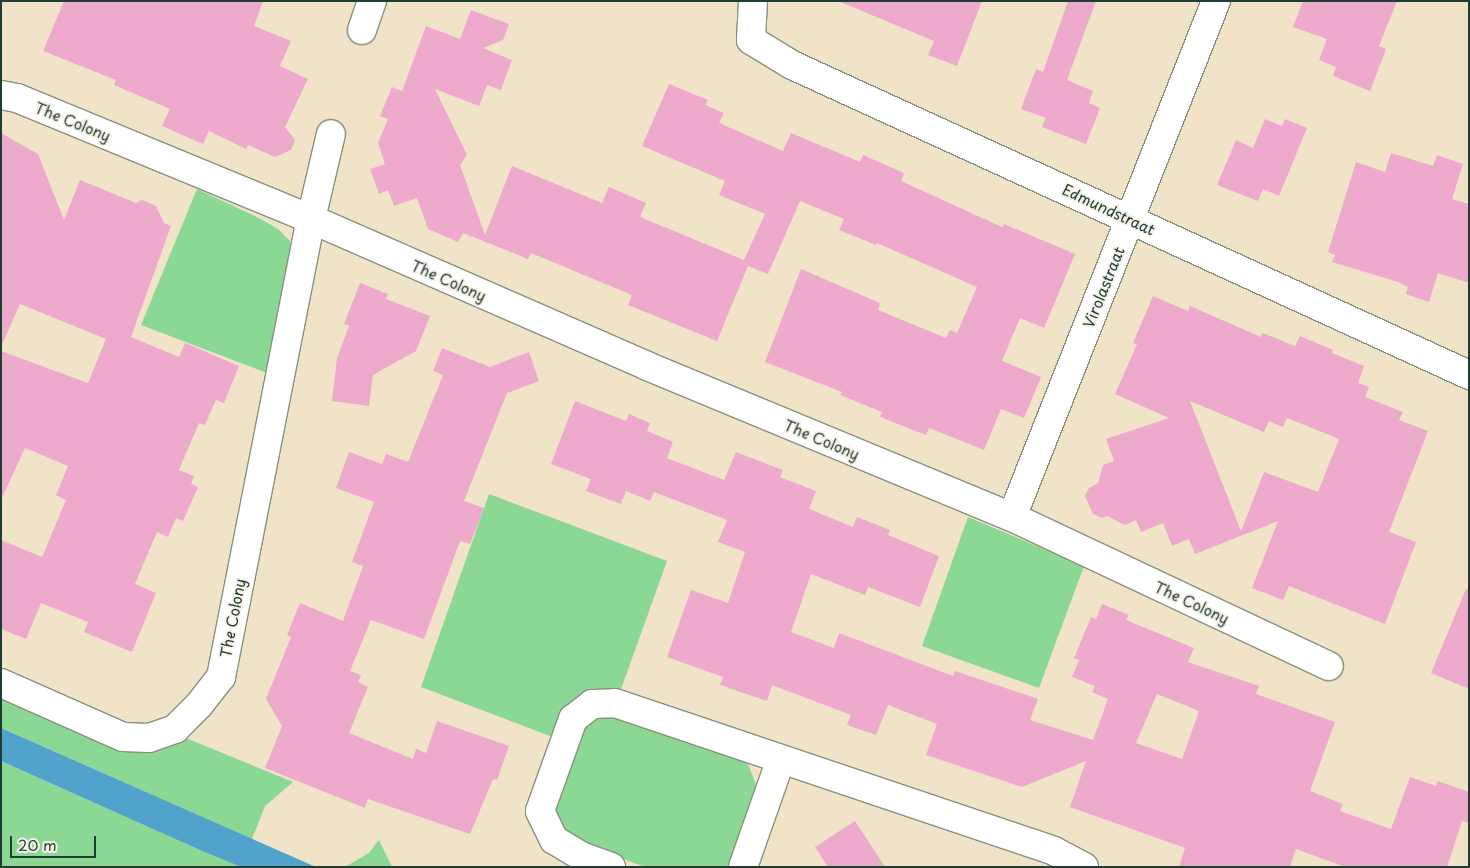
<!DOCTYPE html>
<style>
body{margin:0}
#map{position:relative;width:1470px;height:868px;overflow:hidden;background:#f1e3c8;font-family:"Playpen Sans",sans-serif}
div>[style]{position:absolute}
.green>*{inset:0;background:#8bd895}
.water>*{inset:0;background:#52a3cc}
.building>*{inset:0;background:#eac}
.roads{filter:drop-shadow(1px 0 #88907e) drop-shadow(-1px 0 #88907e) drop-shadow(0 1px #88907e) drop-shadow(0 -1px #88907e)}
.minor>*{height:28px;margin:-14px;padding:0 14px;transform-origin:14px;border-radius:14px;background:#fff}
span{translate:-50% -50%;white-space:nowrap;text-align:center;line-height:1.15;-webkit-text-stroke:4px #f7f3e8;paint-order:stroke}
.street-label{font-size:15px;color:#1f3d34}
.frame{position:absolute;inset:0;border:2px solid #1f3d34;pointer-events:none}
.scale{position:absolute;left:10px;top:836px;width:86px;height:22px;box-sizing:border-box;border:2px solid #1f3d34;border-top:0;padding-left:6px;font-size:15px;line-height:18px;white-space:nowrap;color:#1f3d34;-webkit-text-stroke:4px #f7f3e8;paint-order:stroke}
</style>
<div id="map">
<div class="green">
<div style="clip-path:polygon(197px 189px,259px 218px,278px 229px,290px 241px,291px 259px,270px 374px,141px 325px)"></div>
<div style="clip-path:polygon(489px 494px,667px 561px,620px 692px,555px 738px,421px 687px)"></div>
<div style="clip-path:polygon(968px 517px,1084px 566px,1039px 688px,922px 646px)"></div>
<div style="clip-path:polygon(1px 696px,181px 736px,293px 782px,265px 806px,252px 839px,1px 728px)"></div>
<div style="clip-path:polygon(608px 712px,738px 757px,748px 764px,757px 787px,728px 867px,645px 867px,566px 838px,560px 829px,554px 806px,586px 721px)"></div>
<div style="clip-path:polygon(1px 761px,202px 851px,241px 867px,1px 867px)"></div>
<div style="clip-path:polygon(379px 840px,392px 867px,345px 867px,369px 853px)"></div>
</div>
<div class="water">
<div style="clip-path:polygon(1px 728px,316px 867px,241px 867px,202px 851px,1px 761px)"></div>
</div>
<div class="building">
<div style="clip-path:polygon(64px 1px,263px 1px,254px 26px,291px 41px,280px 66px,308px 79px,285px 127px,295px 140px,291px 150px,275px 157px,248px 145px,246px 149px,209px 131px,203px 144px,162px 126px,170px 109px,114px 85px,116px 80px,43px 51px)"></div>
<div style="clip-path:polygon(838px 1px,982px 1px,957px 66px,928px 55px,934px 41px)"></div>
<div style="clip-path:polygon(1068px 1px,1096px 1px,1067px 80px,1093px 91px,1089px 103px,1100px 108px,1086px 144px,1042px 127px,1046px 118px,1021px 109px,1036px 69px,1043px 72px)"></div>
<div style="clip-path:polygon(1303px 1px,1397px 1px,1379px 46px,1386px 49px,1370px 91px,1333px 76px,1336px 67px,1319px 60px,1327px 39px,1293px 27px)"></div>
<div style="clip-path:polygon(471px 10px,509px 24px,503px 40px,483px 48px,512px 60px,501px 90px,487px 85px,479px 106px,435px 89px,467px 155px,460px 165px,485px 235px,512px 166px,602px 203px,609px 187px,646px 203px,640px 217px,744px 260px,765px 214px,719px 195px,725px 181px,642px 146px,669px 84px,708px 100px,705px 105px,724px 113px,719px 123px,783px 151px,791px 133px,860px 162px,863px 155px,904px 173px,901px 181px,1002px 227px,1004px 224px,1075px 254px,1044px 328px,1020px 318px,1002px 361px,1041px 377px,1024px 418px,1001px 409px,984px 450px,929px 428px,926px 435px,880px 417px,882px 412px,840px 395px,842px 392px,765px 362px,801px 269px,880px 303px,878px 310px,946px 338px,950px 330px,957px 333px,977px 287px,877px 243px,876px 245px,839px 230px,844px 219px,800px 201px,768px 274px,748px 266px,717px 341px,628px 305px,632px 295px,531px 253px,528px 259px,463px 233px,458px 242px,428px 229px,417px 198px,394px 206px,388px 190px,379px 194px,370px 169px,385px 164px,378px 143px,388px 119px,380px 116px,392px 87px,402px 91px,426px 26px,460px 39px)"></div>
<div style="clip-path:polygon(1265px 119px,1282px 126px,1285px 119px,1307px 128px,1279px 196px,1263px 189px,1258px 201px,1217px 185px,1236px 140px,1253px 148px)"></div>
<div style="clip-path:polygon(1px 133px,38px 154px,64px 220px,80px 180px,136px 203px,142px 200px,156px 206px,164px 223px,171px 226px,131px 337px,179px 357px,185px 343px,239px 366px,224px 403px,216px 400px,205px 425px,199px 423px,179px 470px,194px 476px,191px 484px,198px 487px,183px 521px,176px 518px,168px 537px,157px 532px,135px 584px,156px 593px,132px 652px,84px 632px,88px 622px,41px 603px,26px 639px,1px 629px,1px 540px,42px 557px,66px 500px,56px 495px,68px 466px,25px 448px,1px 500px,1px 351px,88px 383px,106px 339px,20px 304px,1px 347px)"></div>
<div style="clip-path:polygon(1391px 153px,1433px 166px,1437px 155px,1463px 164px,1452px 199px,1469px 204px,1469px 283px,1438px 273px,1429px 302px,1406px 294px,1408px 287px,1398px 282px,1332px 262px,1335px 255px,1328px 252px,1356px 162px,1385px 172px)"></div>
<div style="clip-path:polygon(360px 283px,388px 294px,386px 299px,430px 316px,416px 351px,373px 375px,369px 406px,332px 401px,337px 358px,349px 326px,344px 324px)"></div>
<div style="clip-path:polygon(evenodd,1153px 296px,1188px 311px,1190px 306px,1261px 337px,1263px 333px,1295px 346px,1300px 336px,1333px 350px,1332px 353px,1364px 366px,1358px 383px,1369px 387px,1365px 397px,1403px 412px,1399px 420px,1428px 431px,1389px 532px,1416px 542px,1385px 624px,1289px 586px,1283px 600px,1252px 588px,1278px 521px,1195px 554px,1189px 539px,1172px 546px,1163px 523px,1141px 532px,1136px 520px,1125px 525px,1107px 516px,1102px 518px,1093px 514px,1085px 496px,1089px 488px,1098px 483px,1103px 465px,1114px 461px,1106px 439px,1169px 418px,1115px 394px,1137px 344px,1133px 343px,1153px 296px,1190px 401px,1264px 432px,1269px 421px,1283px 427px,1287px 418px,1339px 439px,1318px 492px,1264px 472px,1241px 531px,1190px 401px)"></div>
<div style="clip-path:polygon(442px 348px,490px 367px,529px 352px,539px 381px,507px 393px,464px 501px,484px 508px,470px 544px,460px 541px,424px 639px,371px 620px,350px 671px,361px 675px,358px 682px,368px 687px,349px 733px,413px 759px,416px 749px,426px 753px,437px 721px,509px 746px,497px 780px,493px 779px,470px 834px,368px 799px,365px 808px,265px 768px,282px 726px,266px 699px,291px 637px,287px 635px,300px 603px,343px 621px,363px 566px,352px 562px,374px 502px,336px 488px,349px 452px,382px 464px,386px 454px,408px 462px,443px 375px,433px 371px)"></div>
<div style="clip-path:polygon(evenodd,575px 401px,626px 421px,629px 414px,650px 423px,647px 431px,673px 442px,667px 458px,724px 480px,736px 452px,783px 470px,780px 477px,816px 491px,809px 509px,853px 527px,857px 517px,890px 530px,888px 535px,939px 556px,920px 607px,868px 587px,865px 595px,811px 574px,791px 632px,834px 648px,839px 633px,953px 676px,955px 671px,1038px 699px,1030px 720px,1093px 740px,1108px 699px,1092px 692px,1095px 686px,1072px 677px,1079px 660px,1074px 658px,1091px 617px,1096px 619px,1102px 604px,1129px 615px,1126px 620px,1194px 648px,1188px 662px,1259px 686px,1256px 694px,1335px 722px,1310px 791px,1343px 804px,1340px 811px,1391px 829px,1410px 777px,1436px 786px,1438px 781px,1469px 792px,1469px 823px,1462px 821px,1447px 867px,1345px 867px,1296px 849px,1290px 867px,1179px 867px,1185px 848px,1070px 807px,1086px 761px,1022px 787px,926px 755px,937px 724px,888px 705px,876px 735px,847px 725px,851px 715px,772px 685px,767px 701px,720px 685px,723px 677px,667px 657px,691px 590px,728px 603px,745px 552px,718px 542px,727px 520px,654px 492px,650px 501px,626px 491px,621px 504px,586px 491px,591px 479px,551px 464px,575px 401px,1157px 694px,1199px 711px,1182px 759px,1136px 743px,1157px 694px)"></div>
<div style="clip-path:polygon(1466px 589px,1469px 589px,1469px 689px,1431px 673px)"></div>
<div style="clip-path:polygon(855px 821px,885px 867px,828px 867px,815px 847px)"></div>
</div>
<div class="roads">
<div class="minor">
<div style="left:753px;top:1px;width:39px;rotate:93deg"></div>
<div style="left:751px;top:40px;width:48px;rotate:31.4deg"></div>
<div style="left:792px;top:65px;width:745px;rotate:24.6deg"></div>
<div style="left:362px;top:30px;width:31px;rotate:-71deg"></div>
<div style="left:1px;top:95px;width:16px;rotate:11deg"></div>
<div style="left:17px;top:98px;width:318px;rotate:22.4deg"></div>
<div style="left:311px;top:219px;width:367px;rotate:23.6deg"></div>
<div style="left:647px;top:366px;width:395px;rotate:22.5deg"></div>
<div style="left:1012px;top:517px;width:350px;rotate:25.2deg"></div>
<div style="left:1012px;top:517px;width:555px;rotate:-68.43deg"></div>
<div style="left:1px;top:683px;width:133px;rotate:23.9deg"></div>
<div style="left:123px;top:737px;width:26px;rotate:2deg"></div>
<div style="left:149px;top:738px;width:28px;rotate:-19deg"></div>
<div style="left:175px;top:729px;width:34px;rotate:-45deg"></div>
<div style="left:199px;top:705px;width:36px;rotate:-52deg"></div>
<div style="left:221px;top:677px;width:467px;rotate:-78.9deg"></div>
<div style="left:311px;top:219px;width:87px;rotate:-76.8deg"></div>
<div style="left:611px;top:867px;width:32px;rotate:-160deg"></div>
<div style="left:581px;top:856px;width:31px;rotate:-149deg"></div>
<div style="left:554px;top:840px;width:32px;rotate:-116deg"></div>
<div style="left:540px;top:811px;width:98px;rotate:-70.3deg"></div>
<div style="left:573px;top:719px;width:24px;rotate:-38deg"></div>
<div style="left:592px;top:704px;width:23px;rotate:-2deg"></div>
<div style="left:615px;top:703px;width:463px;rotate:18.6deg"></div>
<div style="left:1054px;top:851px;width:34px;rotate:28deg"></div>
<div style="left:743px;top:867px;width:114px;rotate:-70.6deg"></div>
</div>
</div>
<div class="street-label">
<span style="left:73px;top:121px;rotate:22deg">The Colony</span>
<span style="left:1109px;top:209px;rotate:25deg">Edmundstraat</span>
<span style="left:449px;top:280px;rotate:24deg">The Colony</span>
<span style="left:1103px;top:287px;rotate:-68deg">Virolastraat</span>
<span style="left:822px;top:439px;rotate:23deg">The Colony</span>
<span style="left:1192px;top:602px;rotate:25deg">The Colony</span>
<span style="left:232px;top:618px;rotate:-79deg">The Colony</span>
</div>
<div class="frame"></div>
<div class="scale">20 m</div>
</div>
